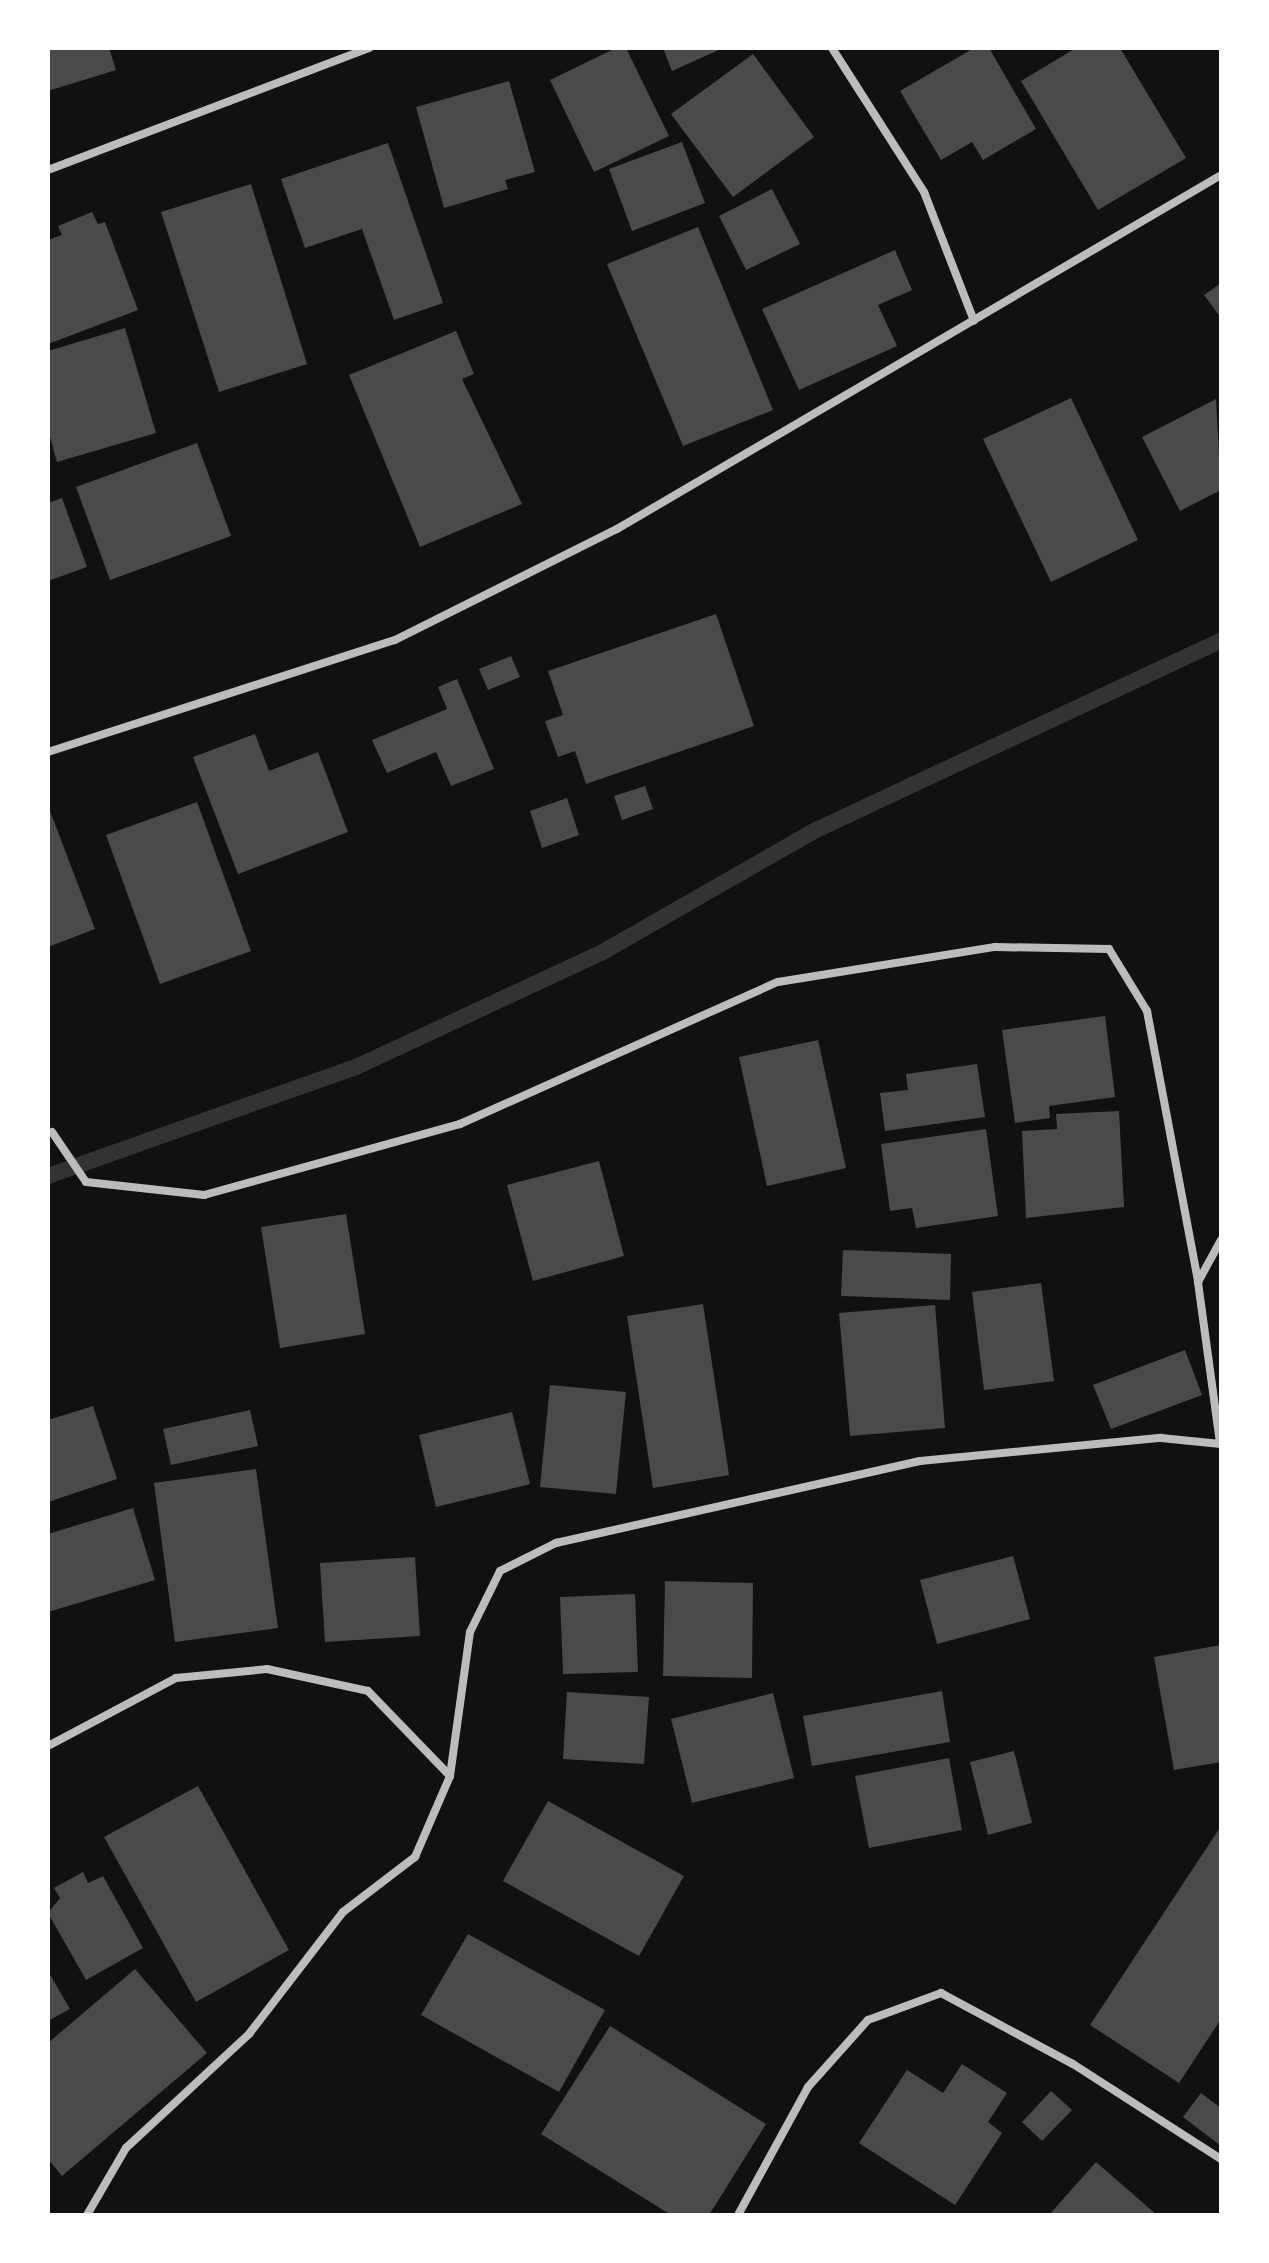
<!DOCTYPE html>
<style>
body{margin:0}
#map{position:relative;width:1269px;height:2263px;overflow:hidden;background:#111;font-family:"Source Sans 3",sans-serif}
div>[style]{position:absolute}
.stream>*{height:16px;margin:-8px;padding:0 8px;transform-origin:8px;border-radius:8px;background:#333}
.building>*{inset:0;background:#4a4a4a}
.minor>*{height:8px;margin:-4px;padding:0 4px;transform-origin:4px;border-radius:4px;background:#bcbcbc}
span{translate:-50% -50%;white-space:nowrap;text-align:center;line-height:1.15;-webkit-text-stroke:6px #fff;paint-order:stroke}
.frame{position:absolute;inset:0;border:50px solid #fff;pointer-events:none}
</style>
<div id="map">
<div class="stream">
<div style="left:48px;top:1176px;width:327px;rotate:-19.5deg"></div>
<div style="left:356px;top:1067px;width:270px;rotate:-25deg"></div>
<div style="left:601px;top:953px;width:248px;rotate:-29.8deg"></div>
<div style="left:816px;top:830px;width:447px;rotate:-25.1deg"></div>
</div>
<div class="building">
<div style="clip-path:polygon(48px 48px,109px 48px,116px 70px,48px 91px)"></div>
<div style="clip-path:polygon(616px 48px,626px 48px,669px 136px,594px 172px,550px 80px)"></div>
<div style="clip-path:polygon(663px 48px,723px 48px,672px 71px)"></div>
<div style="clip-path:polygon(974px 48px,989px 48px,1036px 129px,983px 160px,972px 142px,941px 160px,900px 91px)"></div>
<div style="clip-path:polygon(1076px 48px,1120px 48px,1186px 158px,1098px 210px,1021px 81px)"></div>
<div style="clip-path:polygon(753px 54px,814px 137px,733px 197px,671px 114px)"></div>
<div style="clip-path:polygon(509px 81px,535px 172px,505px 180px,508px 189px,444px 208px,416px 107px)"></div>
<div style="clip-path:polygon(682px 142px,705px 203px,632px 231px,609px 169px)"></div>
<div style="clip-path:polygon(388px 143px,443px 303px,394px 320px,362px 229px,305px 248px,281px 179px)"></div>
<div style="clip-path:polygon(251px 184px,307px 364px,219px 392px,161px 212px)"></div>
<div style="clip-path:polygon(772px 189px,800px 244px,746px 270px,719px 216px)"></div>
<div style="clip-path:polygon(92px 212px,98px 224px,105px 222px,138px 310px,48px 344px,48px 240px,62px 235px,58px 226px)"></div>
<div style="clip-path:polygon(698px 227px,773px 410px,683px 446px,607px 264px)"></div>
<div style="clip-path:polygon(895px 250px,912px 290px,878px 305px,897px 346px,799px 390px,762px 309px)"></div>
<div style="clip-path:polygon(1221px 283px,1221px 318px,1204px 295px)"></div>
<div style="clip-path:polygon(125px 328px,156px 433px,57px 462px,48px 430px,48px 351px)"></div>
<div style="clip-path:polygon(456px 331px,474px 374px,462px 379px,522px 504px,420px 547px,349px 375px)"></div>
<div style="clip-path:polygon(1071px 398px,1138px 540px,1051px 582px,983px 439px)"></div>
<div style="clip-path:polygon(1216px 399px,1221px 490px,1180px 511px,1142px 437px)"></div>
<div style="clip-path:polygon(197px 443px,231px 536px,110px 580px,76px 487px)"></div>
<div style="clip-path:polygon(62px 498px,87px 567px,48px 581px,48px 503px)"></div>
<div style="clip-path:polygon(716px 614px,754px 726px,586px 784px,575px 751px,558px 757px,545px 721px,563px 715px,548px 671px)"></div>
<div style="clip-path:polygon(511px 656px,520px 677px,488px 690px,479px 669px)"></div>
<div style="clip-path:polygon(457px 679px,494px 769px,451px 786px,436px 752px,387px 773px,372px 740px,447px 709px,438px 687px)"></div>
<div style="clip-path:polygon(255px 734px,269px 771px,318px 752px,348px 832px,238px 874px,193px 757px)"></div>
<div style="clip-path:polygon(645px 786px,653px 809px,622px 820px,614px 796px)"></div>
<div style="clip-path:polygon(567px 798px,579px 835px,542px 848px,530px 811px)"></div>
<div style="clip-path:polygon(197px 802px,251px 951px,160px 984px,106px 835px)"></div>
<div style="clip-path:polygon(48px 806px,95px 929px,48px 947px)"></div>
<div style="clip-path:polygon(1105px 1016px,1115px 1097px,1049px 1106px,1050px 1118px,1015px 1123px,1002px 1030px)"></div>
<div style="clip-path:polygon(818px 1040px,846px 1168px,767px 1186px,739px 1057px)"></div>
<div style="clip-path:polygon(977px 1064px,985px 1117px,885px 1131px,880px 1093px,908px 1090px,906px 1074px)"></div>
<div style="clip-path:polygon(1119px 1111px,1124px 1207px,1026px 1218px,1022px 1131px,1057px 1129px,1056px 1114px)"></div>
<div style="clip-path:polygon(986px 1129px,998px 1216px,916px 1228px,912px 1208px,890px 1211px,881px 1144px)"></div>
<div style="clip-path:polygon(599px 1161px,624px 1256px,533px 1281px,507px 1185px)"></div>
<div style="clip-path:polygon(346px 1214px,365px 1334px,280px 1348px,261px 1227px)"></div>
<div style="clip-path:polygon(843px 1250px,951px 1254px,950px 1300px,841px 1296px)"></div>
<div style="clip-path:polygon(1041px 1283px,1054px 1381px,984px 1390px,972px 1292px)"></div>
<div style="clip-path:polygon(703px 1304px,729px 1475px,653px 1488px,627px 1316px)"></div>
<div style="clip-path:polygon(935px 1305px,945px 1428px,850px 1436px,839px 1313px)"></div>
<div style="clip-path:polygon(1185px 1350px,1202px 1395px,1111px 1429px,1093px 1385px)"></div>
<div style="clip-path:polygon(550px 1385px,626px 1392px,616px 1494px,540px 1487px)"></div>
<div style="clip-path:polygon(93px 1406px,117px 1479px,48px 1502px,48px 1420px)"></div>
<div style="clip-path:polygon(250px 1410px,258px 1446px,171px 1465px,163px 1429px)"></div>
<div style="clip-path:polygon(512px 1412px,530px 1484px,436px 1507px,419px 1435px)"></div>
<div style="clip-path:polygon(256px 1469px,278px 1628px,175px 1642px,154px 1483px)"></div>
<div style="clip-path:polygon(133px 1508px,155px 1580px,48px 1612px,48px 1534px)"></div>
<div style="clip-path:polygon(1013px 1556px,1030px 1619px,937px 1644px,920px 1580px)"></div>
<div style="clip-path:polygon(415px 1557px,420px 1636px,325px 1642px,320px 1563px)"></div>
<div style="clip-path:polygon(665px 1581px,753px 1583px,752px 1678px,663px 1676px)"></div>
<div style="clip-path:polygon(635px 1594px,638px 1672px,563px 1674px,560px 1597px)"></div>
<div style="clip-path:polygon(1221px 1645px,1221px 1762px,1174px 1770px,1154px 1657px)"></div>
<div style="clip-path:polygon(942px 1691px,950px 1742px,812px 1766px,803px 1716px)"></div>
<div style="clip-path:polygon(567px 1692px,649px 1697px,644px 1764px,563px 1759px)"></div>
<div style="clip-path:polygon(773px 1693px,794px 1778px,692px 1803px,671px 1719px)"></div>
<div style="clip-path:polygon(1014px 1751px,1032px 1823px,988px 1835px,970px 1762px)"></div>
<div style="clip-path:polygon(949px 1758px,962px 1830px,869px 1848px,855px 1776px)"></div>
<div style="clip-path:polygon(198px 1786px,289px 1950px,196px 2002px,104px 1837px)"></div>
<div style="clip-path:polygon(548px 1801px,684px 1876px,639px 1956px,503px 1881px)"></div>
<div style="clip-path:polygon(1221px 1826px,1221px 2019px,1179px 2083px,1090px 2025px)"></div>
<div style="clip-path:polygon(83px 1872px,88px 1883px,103px 1876px,143px 1948px,86px 1980px,48px 1913px,60px 1898px,54px 1888px)"></div>
<div style="clip-path:polygon(468px 1934px,605px 2010px,559px 2092px,421px 2015px)"></div>
<div style="clip-path:polygon(135px 1969px,207px 2053px,62px 2176px,48px 2159px,48px 2043px)"></div>
<div style="clip-path:polygon(48px 1971px,70px 2009px,48px 2021px)"></div>
<div style="clip-path:polygon(610px 2026px,766px 2124px,709px 2215px,671px 2215px,541px 2134px)"></div>
<div style="clip-path:polygon(962px 2064px,1007px 2093px,988px 2122px,1002px 2133px,955px 2205px,859px 2143px,907px 2070px,943px 2093px)"></div>
<div style="clip-path:polygon(1051px 2091px,1072px 2110px,1042px 2141px,1022px 2122px)"></div>
<div style="clip-path:polygon(1201px 2093px,1221px 2108px,1221px 2146px,1183px 2117px)"></div>
<div style="clip-path:polygon(1096px 2162px,1157px 2215px,1049px 2215px)"></div>
</div>
<div class="minor">
<div style="left:832px;top:48px;width:171px;rotate:57.4deg"></div>
<div style="left:924px;top:192px;width:138px;rotate:68.8deg"></div>
<div style="left:48px;top:170px;width:344px;rotate:-20.8deg"></div>
<div style="left:48px;top:752px;width:365px;rotate:-17.9deg"></div>
<div style="left:395px;top:640px;width:248px;rotate:-26.6deg"></div>
<div style="left:617px;top:529px;width:700px;rotate:-30.37deg"></div>
<div style="left:52px;top:1132px;width:60px;rotate:55.8deg"></div>
<div style="left:86px;top:1182px;width:119px;rotate:6.3deg"></div>
<div style="left:204px;top:1195px;width:266px;rotate:-15.5deg"></div>
<div style="left:460px;top:1124px;width:348px;rotate:-24.1deg"></div>
<div style="left:778px;top:982px;width:220px;rotate:-9.2deg"></div>
<div style="left:995px;top:947px;width:114px;rotate:1deg"></div>
<div style="left:1109px;top:949px;width:73px;rotate:58.5deg"></div>
<div style="left:1147px;top:1011px;width:276px;rotate:79.3deg"></div>
<div style="left:1220px;top:1443px;width:162px;rotate:-97.8deg"></div>
<div style="left:1198px;top:1282px;width:48px;rotate:-61.3deg"></div>
<div style="left:48px;top:1746px;width:145px;rotate:-28deg"></div>
<div style="left:176px;top:1678px;width:91px;rotate:-5.6deg"></div>
<div style="left:267px;top:1669px;width:103px;rotate:12.3deg"></div>
<div style="left:368px;top:1691px;width:118px;rotate:46deg"></div>
<div style="left:87px;top:2215px;width:78px;rotate:-59.8deg"></div>
<div style="left:126px;top:2148px;width:168px;rotate:-42.8deg"></div>
<div style="left:249px;top:2034px;width:154px;rotate:-52.4deg"></div>
<div style="left:343px;top:1912px;width:91px;rotate:-37.4deg"></div>
<div style="left:415px;top:1857px;width:88px;rotate:-66.6deg"></div>
<div style="left:450px;top:1776px;width:145px;rotate:-82.1deg"></div>
<div style="left:470px;top:1632px;width:68px;rotate:-63.8deg"></div>
<div style="left:500px;top:1571px;width:63px;rotate:-26.6deg"></div>
<div style="left:556px;top:1543px;width:373px;rotate:-12.7deg"></div>
<div style="left:920px;top:1461px;width:242px;rotate:-5.5deg"></div>
<div style="left:1161px;top:1438px;width:60px;rotate:5.7deg"></div>
<div style="left:738px;top:2215px;width:146px;rotate:-61.3deg"></div>
<div style="left:808px;top:2087px;width:90px;rotate:-48.2deg"></div>
<div style="left:868px;top:2020px;width:78px;rotate:-20.3deg"></div>
<div style="left:941px;top:1993px;width:150px;rotate:28.3deg"></div>
<div style="left:1073px;top:2064px;width:176px;rotate:32.7deg"></div>
</div>
<div class="frame"></div>
</div>
